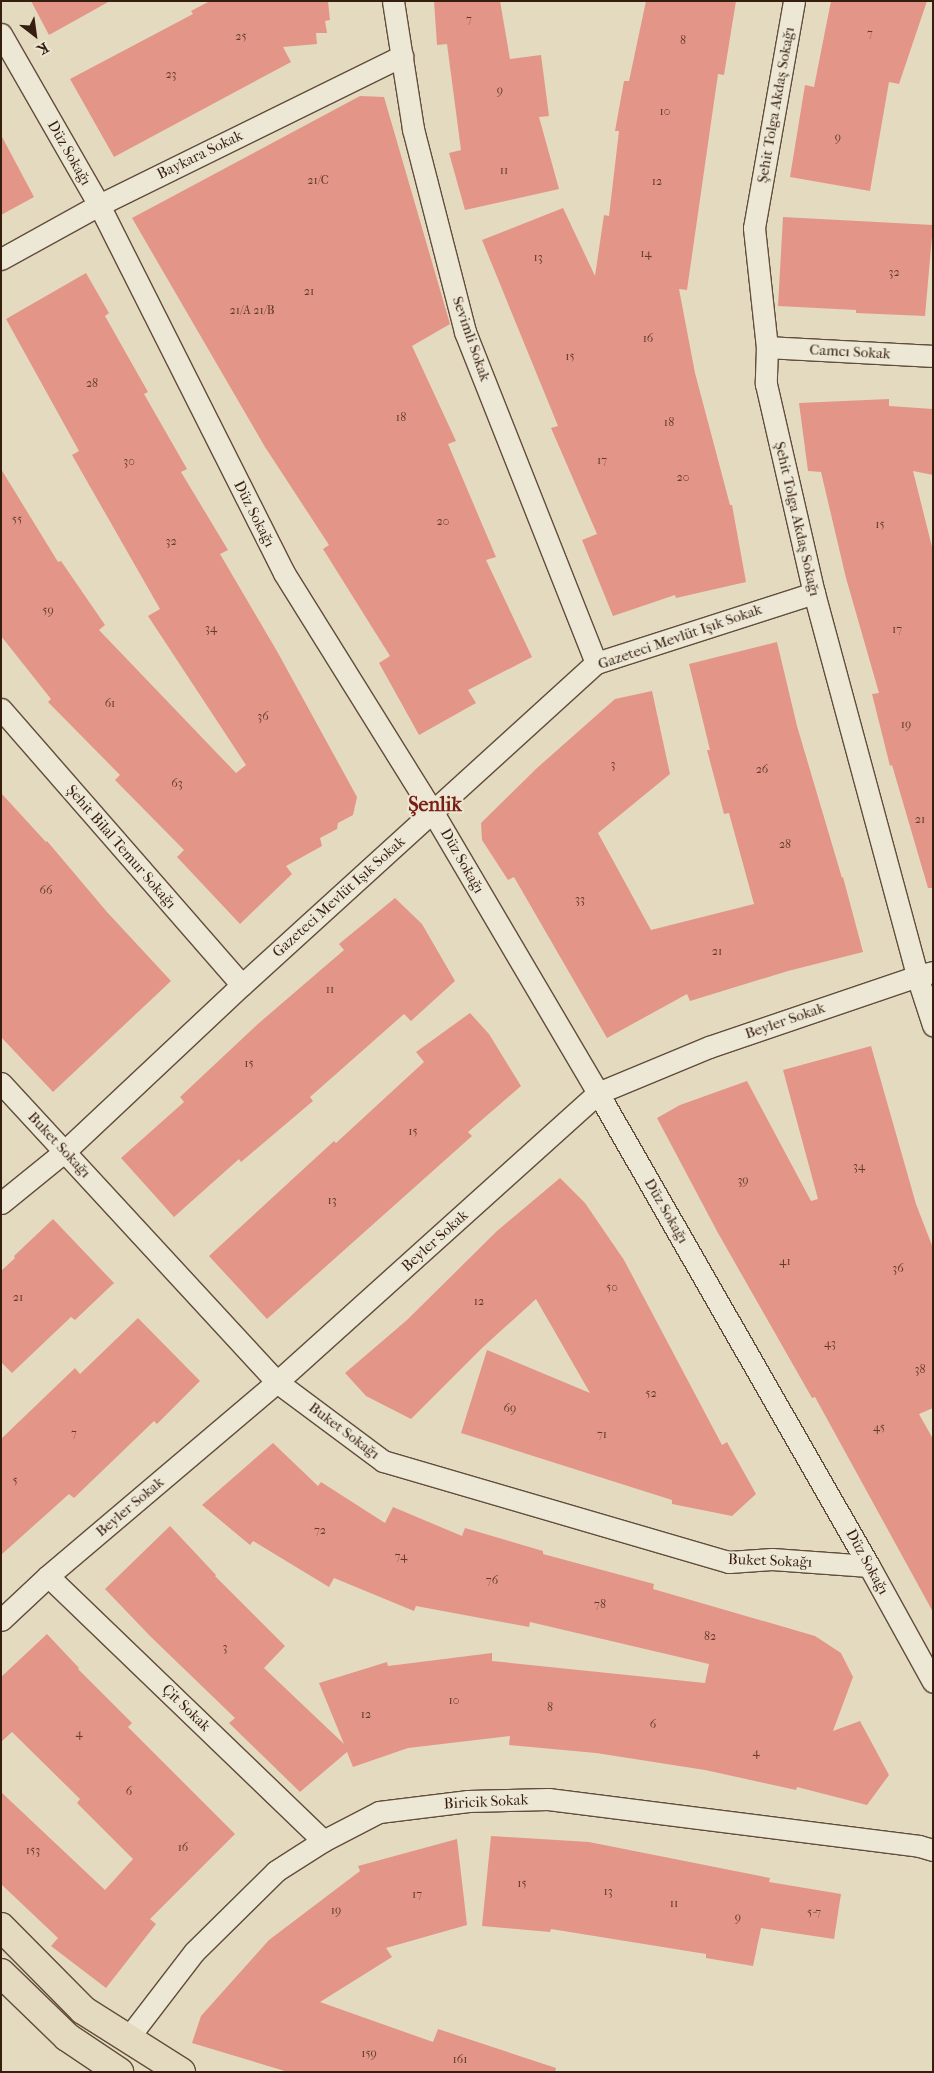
<!DOCTYPE html>
<meta charset="utf-8">
<style>
body{margin:0}
#map{position:relative;width:934px;height:2073px;overflow:hidden;background:#e4dabf;font-family:"IM FELL French Canon",serif}
div>[style]{position:absolute}
.building>*{inset:0;background:#e39687}
.roads{filter:drop-shadow(1px 0 #624d3b) drop-shadow(-1px 0 #624d3b) drop-shadow(0 1px #624d3b) drop-shadow(0 -1px #624d3b)}
.minor>*{height:21px;margin:-10.5px;padding:0 10.5px;transform-origin:10.5px;border-radius:10.5px;background:#ede7d5}
.primary>*{height:28px;margin:-14px;padding:0 14px;transform-origin:14px;border-radius:14px;background:#e4dabf}
span{translate:-50% -50%;white-space:nowrap;text-align:center;line-height:1.15;-webkit-text-stroke:4px #ede7d5;paint-order:stroke}
.number-label{font-size:12px;color:#613c2d}
.number-label span{-webkit-text-stroke-width:0}
.street-label{font-size:15px;color:#361e0f}
.district-label{font-size:20px;color:#7a1f14;font-weight:700}
.frame{position:absolute;inset:0;border:2px solid #361e0f;pointer-events:none}
.north{position:absolute;left:10px;top:10px;width:50px;height:50px;-webkit-text-stroke:4px #ede7d5;paint-order:stroke;rotate:150deg;font-size:14px;font-weight:700;line-height:20px;text-align:center;color:#361e0f}
.north::after{content:'';display:block;margin:auto;width:18px;height:22px;background:#361e0f;clip-path:polygon(50% 0,100% 100%,50% 72%,0 100%)}
</style>
<div id="map">
<div class="building">
<div style="clip-path:polygon(31px 1px,110px 1px,49px 35px)"></div>
<div style="clip-path:polygon(210px 1px,328px 1px,330px 20px,325px 21px,327px 33px,316px 33px,317px 44px,283px 47px,291px 62px,114px 157px,70px 79px,193px 14px,191px 11px)"></div>
<div style="clip-path:polygon(434px 1px,500px 1px,510px 59px,541px 55px,549px 116px,539px 117px,559px 189px,465px 210px,449px 153px,461px 150px,447px 44px,437px 45px)"></div>
<div style="clip-path:polygon(646px 1px,736px 1px,724px 75px,718px 74px,687px 290px,679px 289px,695px 373px,730px 505px,732px 505px,746px 582px,676px 598px,675px 595px,613px 616px,582px 540px,597px 534px,551px 428px,558px 426px,482px 240px,563px 208px,595px 276px,604px 215px,609px 216px,619px 131px,615px 131px,624px 81px,629px 81px)"></div>
<div style="clip-path:polygon(831px 1px,927px 1px,899px 84px,889px 82px,870px 191px,790px 177px,805px 85px,814px 87px)"></div>
<div style="clip-path:polygon(360px 96px,384px 97px,450px 324px,412px 346px,456px 441px,448px 444px,496px 557px,486px 560px,532px 657px,468px 690px,476px 703px,419px 735px,379px 663px,390px 656px,323px 549px,329px 545px,265px 447px,132px 218px)"></div>
<div style="clip-path:polygon(1px 135px,34px 197px,1px 215px)"></div>
<div style="clip-path:polygon(783px 217px,933px 225px,925px 316px,856px 313px,856px 310px,778px 306px)"></div>
<div style="clip-path:polygon(86px 273px,109px 313px,105px 316px,148px 392px,144px 394px,187px 469px,181px 472px,228px 550px,220px 554px,278px 653px,357px 797px,353px 815px,338px 823px,337px 829px,320px 838px,322px 846px,286px 866px,292px 874px,240px 924px,177px 857px,184px 850px,115px 780px,120px 775px,48px 702px,51px 699px,1px 636px,1px 469px,58px 562px,61px 561px,105px 625px,99px 630px,236px 773px,246px 765px,148px 616px,160px 609px,72px 455px,79px 451px,6px 319px)"></div>
<div style="clip-path:polygon(889px 399px,889px 406px,933px 409px,933px 475px,913px 471px,933px 551px,933px 888px,928px 888px,892px 765px,890px 766px,872px 694px,879px 693px,846px 578px,821px 472px,808px 471px,799px 403px)"></div>
<div style="clip-path:polygon(777px 642px,797px 726px,842px 878px,843px 877px,863px 952px,788px 971px,690px 1001px,687px 994px,607px 1038px,514px 877px,508px 880px,482px 840px,481px 823px,537px 768px,615px 699px,652px 691px,670px 774px,598px 833px,651px 930px,754px 904px,729px 813px,724px 814px,707px 750px,710px 750px,689px 664px)"></div>
<div style="clip-path:polygon(1px 793px,46px 842px,47px 841px,107px 912px,171px 981px,53px 1092px,1px 1037px)"></div>
<div style="clip-path:polygon(395px 898px,422px 924px,455px 981px,411px 1021px,404px 1014px,310px 1097px,313px 1101px,241px 1162px,239px 1159px,174px 1217px,121px 1158px,184px 1102px,180px 1097px,259px 1023px,344px 950px,339px 944px)"></div>
<div style="clip-path:polygon(470px 1013px,489px 1034px,521px 1086px,468px 1132px,472px 1136px,267px 1319px,209px 1256px,334px 1141px,336px 1143px,424px 1062px,416px 1052px)"></div>
<div style="clip-path:polygon(871px 1046px,916px 1204px,933px 1248px,933px 1408px,919px 1414px,933px 1439px,933px 1612px,815px 1397px,812px 1398px,718px 1233px,657px 1118px,680px 1105px,747px 1081px,811px 1201px,818px 1199px,783px 1070px)"></div>
<div style="clip-path:polygon(560px 1178px,585px 1203px,624px 1260px,722px 1445px,727px 1442px,756px 1494px,732px 1516px,672px 1504px,672px 1500px,461px 1433px,487px 1350px,590px 1393px,536px 1299px,482px 1348px,411px 1419px,366px 1396px,345px 1373px,407px 1320px,497px 1231px)"></div>
<div style="clip-path:polygon(53px 1219px,114px 1283px,75px 1320px,71px 1317px,12px 1373px,1px 1362px,1px 1271px,15px 1258px,14px 1256px)"></div>
<div style="clip-path:polygon(138px 1318px,200px 1381px,157px 1424px,154px 1421px,74px 1498px,69px 1494px,1px 1555px,1px 1439px,75px 1368px,80px 1374px)"></div>
<div style="clip-path:polygon(273px 1443px,318px 1486px,321px 1482px,385px 1523px,393px 1507px,462px 1536px,465px 1528px,543px 1551px,543px 1554px,654px 1584px,653px 1589px,815px 1636px,841px 1653px,853px 1677px,833px 1731px,860px 1721px,889px 1775px,867px 1805px,797px 1787px,796px 1790px,705px 1770px,596px 1753px,509px 1745px,510px 1736px,408px 1748px,353px 1767px,347px 1752px,300px 1792px,229px 1723px,235px 1718px,151px 1637px,105px 1589px,170px 1526px,216px 1575px,215px 1576px,285px 1646px,264px 1668px,344px 1744px,319px 1683px,387px 1662px,388px 1666px,492px 1653px,492px 1661px,705px 1683px,709px 1664px,530px 1622px,529px 1627px,416px 1606px,414px 1611px,334px 1578px,329px 1587px,253px 1541px,250px 1545px,202px 1505px)"></div>
<div style="clip-path:polygon(47px 1634px,79px 1668px,78px 1669px,132px 1723px,128px 1727px,235px 1834px,150px 1919px,156px 1924px,106px 1988px,51px 1946px,58px 1938px,1px 1884px,1px 1792px,105px 1890px,133px 1859px,77px 1803px,80px 1799px,12px 1732px,1px 1742px,1px 1677px)"></div>
<div style="clip-path:polygon(491px 1836px,589px 1842px,770px 1878px,769px 1882px,841px 1894px,834px 1939px,761px 1928px,753px 1966px,706px 1958px,706px 1954px,551px 1929px,550px 1932px,482px 1926px)"></div>
<div style="clip-path:polygon(457px 1839px,467px 1925px,386px 1948px,392px 1957px,320px 2002px,433px 2042px,438px 2029px,556px 2068px,555px 2072px,288px 2072px,192px 2043px,201px 2016px,269px 1940px,360px 1871px,358px 1866px)"></div>
</div>
<div class="roads">
<div class="minor">
<div style="left:393px;top:1px;width:130px;rotate:81.1deg"></div>
<div style="left:413px;top:129px;width:210px;rotate:75.6deg"></div>
<div style="left:465px;top:332px;width:356px;rotate:68.4deg"></div>
<div style="left:794px;top:1px;width:230px;rotate:100deg"></div>
<div style="left:754px;top:228px;width:120px;rotate:83.8deg"></div>
<div style="left:767px;top:347px;width:37px;rotate:92deg"></div>
<div style="left:766px;top:384px;width:214px;rotate:77.1deg"></div>
<div style="left:814px;top:593px;width:397px;rotate:74.9deg"></div>
<div style="left:917px;top:976px;width:52px;rotate:71.9deg"></div>
<div style="left:1px;top:34px;width:197px;rotate:60.2deg"></div>
<div style="left:99px;top:205px;width:412px;rotate:63.3deg"></div>
<div style="left:284px;top:573px;width:280px;rotate:58.1deg"></div>
<div style="left:432px;top:811px;width:327px;rotate:59.5deg"></div>
<div style="left:598px;top:1093px;width:545px;rotate:60.19deg"></div>
<div style="left:869px;top:1566px;width:132px;rotate:61.1deg"></div>
<div style="left:1px;top:259px;width:112px;rotate:-28.9deg"></div>
<div style="left:99px;top:205px;width:338px;rotate:-26.2deg"></div>
<div style="left:767px;top:347px;width:166px;rotate:3.1deg"></div>
<div style="left:1px;top:709px;width:366px;rotate:48.9deg"></div>
<div style="left:1px;top:1083px;width:407px;rotate:47.3deg"></div>
<div style="left:277px;top:1382px;width:132px;rotate:36.7deg"></div>
<div style="left:383px;top:1461px;width:360px;rotate:16.3deg"></div>
<div style="left:729px;top:1562px;width:43px;rotate:-4deg"></div>
<div style="left:772px;top:1559px;width:97px;rotate:4.1deg"></div>
<div style="left:1px;top:1203px;width:82px;rotate:-39.1deg"></div>
<div style="left:65px;top:1151px;width:243px;rotate:-43.2deg"></div>
<div style="left:242px;top:985px;width:479px;rotate:-42.3deg"></div>
<div style="left:596px;top:663px;width:229px;rotate:-17.8deg"></div>
<div style="left:48px;top:1576px;width:382px;rotate:43.9deg"></div>
<div style="left:1px;top:1620px;width:64px;rotate:-43.1deg"></div>
<div style="left:48px;top:1576px;width:300px;rotate:-40.3deg"></div>
<div style="left:277px;top:1382px;width:432px;rotate:-42deg"></div>
<div style="left:598px;top:1093px;width:120px;rotate:-22.5deg"></div>
<div style="left:709px;top:1047px;width:220px;rotate:-18.8deg"></div>
<div style="left:917px;top:976px;width:16px;rotate:-14deg"></div>
<div style="left:128px;top:2038px;width:108px;rotate:-52.5deg"></div>
<div style="left:194px;top:1952px;width:115px;rotate:-44.6deg"></div>
<div style="left:276px;top:1871px;width:56px;rotate:-32.6deg"></div>
<div style="left:323px;top:1841px;width:63px;rotate:-27.4deg"></div>
<div style="left:379px;top:1812px;width:90px;rotate:-7deg"></div>
<div style="left:468px;top:1801px;width:80px;rotate:-1.4deg"></div>
<div style="left:548px;top:1799px;width:374px;rotate:7.2deg"></div>
<div style="left:919px;top:1846px;width:15px;rotate:16deg"></div>
</div>
<div class="primary">
<div style="left:1px;top:1927px;width:117px;rotate:45.3deg"></div>
<div style="left:83px;top:2010px;width:116px;rotate:32.3deg"></div>
<div style="left:1px;top:1973px;width:92px;rotate:44.1deg"></div>
<div style="left:67px;top:2037px;width:63px;rotate:33.9deg"></div>
</div>
</div>
<div class="number-label">
<span style="left:469px;top:20px">7</span>
<span style="left:870px;top:34px">7</span>
<span style="left:241px;top:37px">25</span>
<span style="left:683px;top:41px">8</span>
<span style="left:171px;top:75px">23</span>
<span style="left:500px;top:91px">9</span>
<span style="left:665px;top:112px">10</span>
<span style="left:838px;top:138px">9</span>
<span style="left:504px;top:171px">11</span>
<span style="left:318px;top:181px">21/C</span>
<span style="left:657px;top:182px">12</span>
<span style="left:646px;top:254px">14</span>
<span style="left:538px;top:258px">13</span>
<span style="left:894px;top:273px">32</span>
<span style="left:309px;top:292px">21</span>
<span style="left:252px;top:311px">21/A 21/B</span>
<span style="left:648px;top:339px">16</span>
<span style="left:570px;top:357px">15</span>
<span style="left:92px;top:384px">28</span>
<span style="left:401px;top:418px">18</span>
<span style="left:669px;top:423px">18</span>
<span style="left:602px;top:461px">17</span>
<span style="left:129px;top:462px">30</span>
<span style="left:683px;top:478px">20</span>
<span style="left:17px;top:520px">55</span>
<span style="left:443px;top:522px">20</span>
<span style="left:880px;top:525px">15</span>
<span style="left:171px;top:542px">32</span>
<span style="left:48px;top:611px">59</span>
<span style="left:211px;top:629px">34</span>
<span style="left:897px;top:630px">17</span>
<span style="left:110px;top:704px">61</span>
<span style="left:263px;top:717px">36</span>
<span style="left:906px;top:725px">19</span>
<span style="left:613px;top:765px">3</span>
<span style="left:762px;top:770px">26</span>
<span style="left:177px;top:784px">63</span>
<span style="left:920px;top:820px">21</span>
<span style="left:785px;top:845px">28</span>
<span style="left:46px;top:891px">66</span>
<span style="left:580px;top:900px">33</span>
<span style="left:717px;top:952px">21</span>
<span style="left:330px;top:990px">11</span>
<span style="left:249px;top:1064px">15</span>
<span style="left:413px;top:1132px">15</span>
<span style="left:859px;top:1167px">34</span>
<span style="left:743px;top:1181px">39</span>
<span style="left:332px;top:1201px">13</span>
<span style="left:785px;top:1262px">41</span>
<span style="left:898px;top:1269px">36</span>
<span style="left:612px;top:1288px">50</span>
<span style="left:18px;top:1298px">21</span>
<span style="left:479px;top:1302px">12</span>
<span style="left:830px;top:1344px">43</span>
<span style="left:920px;top:1370px">38</span>
<span style="left:651px;top:1394px">52</span>
<span style="left:510px;top:1409px">69</span>
<span style="left:879px;top:1428px">45</span>
<span style="left:74px;top:1434px">7</span>
<span style="left:602px;top:1435px">71</span>
<span style="left:15px;top:1481px">5</span>
<span style="left:320px;top:1531px">72</span>
<span style="left:401px;top:1557px">74</span>
<span style="left:492px;top:1581px">76</span>
<span style="left:600px;top:1605px">78</span>
<span style="left:710px;top:1637px">82</span>
<span style="left:225px;top:1648px">3</span>
<span style="left:454px;top:1701px">10</span>
<span style="left:550px;top:1708px">8</span>
<span style="left:366px;top:1715px">12</span>
<span style="left:653px;top:1725px">6</span>
<span style="left:79px;top:1734px">4</span>
<span style="left:756px;top:1753px">4</span>
<span style="left:129px;top:1792px">6</span>
<span style="left:183px;top:1848px">16</span>
<span style="left:33px;top:1851px">153</span>
<span style="left:522px;top:1884px">15</span>
<span style="left:608px;top:1892px">13</span>
<span style="left:417px;top:1895px">17</span>
<span style="left:674px;top:1904px">11</span>
<span style="left:336px;top:1911px">19</span>
<span style="left:814px;top:1913px">5-7</span>
<span style="left:738px;top:1918px">9</span>
<span style="left:369px;top:2054px">159</span>
<span style="left:460px;top:2060px">161</span>
</div>
<div class="street-label">
<span style="left:776px;top:105px;rotate:-80deg">Şehit Tolga Akdaş Sokağı</span>
<span style="left:69px;top:153px;rotate:60deg">Düz Sokağı</span>
<span style="left:200px;top:155px;rotate:-26deg">Baykara Sokak</span>
<span style="left:471px;top:339px;rotate:71deg">Sevimli Sokak</span>
<span style="left:850px;top:352px;rotate:3deg">Camcı Sokak</span>
<span style="left:254px;top:514px;rotate:63deg">Düz Sokağı</span>
<span style="left:797px;top:519px;rotate:77deg">Şehit Tolga Akdaş Sokağı</span>
<span style="left:680px;top:637px;rotate:-19deg">Gazeteci Mevlüt Işık Sokak</span>
<span style="left:121px;top:847px;rotate:49deg">Şehit Bilal Temur Sokağı</span>
<span style="left:462px;top:861px;rotate:60deg">Düz Sokağı</span>
<span style="left:339px;top:897px;rotate:-42deg">Gazeteci Mevlüt Işık Sokak</span>
<span style="left:785px;top:1021px;rotate:-19deg">Beyler Sokak</span>
<span style="left:59px;top:1145px;rotate:47deg">Buket Sokağı</span>
<span style="left:666px;top:1211px;rotate:60deg">Düz Sokağı</span>
<span style="left:435px;top:1241px;rotate:-42deg">Beyler Sokak</span>
<span style="left:344px;top:1431px;rotate:37deg">Buket Sokağı</span>
<span style="left:130px;top:1507px;rotate:-40deg">Beyler Sokak</span>
<span style="left:770px;top:1561px;rotate:2deg">Buket Sokağı</span>
<span style="left:867px;top:1562px;rotate:61deg">Düz Sokağı</span>
<span style="left:186px;top:1708px;rotate:44deg">Çit Sokak</span>
<span style="left:486px;top:1802px;rotate:-3deg">Biricik Sokak</span>
</div>
<div class="district-label">
<span style="left:435px;top:804px">Şenlik</span>
</div>
<div class="frame"></div>
<div class="north">K</div>
</div>
